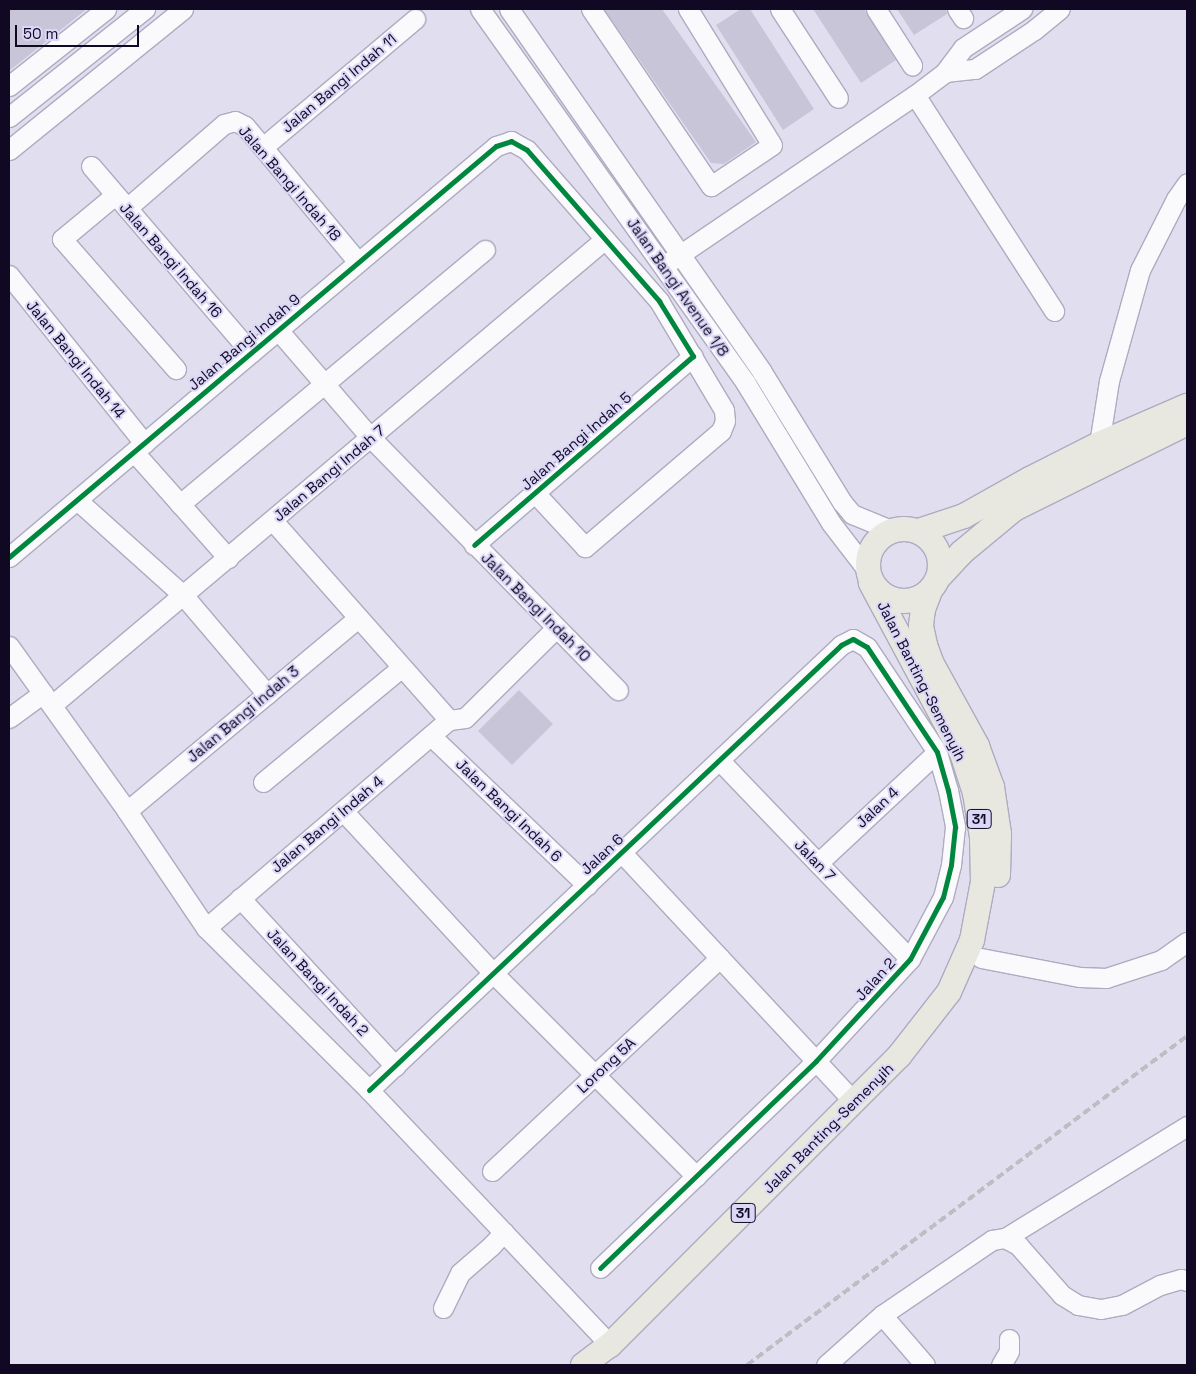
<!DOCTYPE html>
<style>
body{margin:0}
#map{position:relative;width:1196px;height:1374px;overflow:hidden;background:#e0deef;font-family:"Space Grotesk",sans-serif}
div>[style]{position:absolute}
.building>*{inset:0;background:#c8c5d8}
.roads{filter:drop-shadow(1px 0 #aeabc0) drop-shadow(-1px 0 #aeabc0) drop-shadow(0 1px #aeabc0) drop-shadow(0 -1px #aeabc0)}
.minor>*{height:19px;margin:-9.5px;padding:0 9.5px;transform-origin:9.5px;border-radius:9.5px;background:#fafafd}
.major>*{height:24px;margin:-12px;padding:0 12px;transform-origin:12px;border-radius:12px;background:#e8e8e1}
.major>.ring{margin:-12px;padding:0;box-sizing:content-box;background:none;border:24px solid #e8e8e1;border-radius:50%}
.rail>*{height:4px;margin-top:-2px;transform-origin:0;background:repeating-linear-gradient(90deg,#bebdc3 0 8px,transparent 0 12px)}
.cycleway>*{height:5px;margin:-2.5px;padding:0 2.5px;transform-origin:2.5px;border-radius:2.5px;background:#00873e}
span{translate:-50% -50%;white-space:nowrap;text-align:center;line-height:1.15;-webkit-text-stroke:4px #dbd7f6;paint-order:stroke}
.shield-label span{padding:1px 4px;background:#dbd7f6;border:1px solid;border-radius:4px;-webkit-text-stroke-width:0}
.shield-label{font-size:14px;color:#110924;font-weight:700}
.street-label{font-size:15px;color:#110924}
.frame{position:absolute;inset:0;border:10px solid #110924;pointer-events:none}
.scale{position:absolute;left:15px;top:25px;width:124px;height:22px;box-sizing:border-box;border:2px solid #110924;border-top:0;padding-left:6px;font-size:15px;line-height:18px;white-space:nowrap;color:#110924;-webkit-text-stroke:4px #dbd7f6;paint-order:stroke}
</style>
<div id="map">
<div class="building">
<div style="clip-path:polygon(9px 9px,87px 9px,9px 71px)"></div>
<div style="clip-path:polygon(604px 9px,662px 9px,756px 142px,724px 164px,711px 163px)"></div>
<div style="clip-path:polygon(741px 9px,750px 9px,814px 109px,783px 130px,716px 25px)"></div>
<div style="clip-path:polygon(813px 9px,864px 9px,896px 60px,861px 83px)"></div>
<div style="clip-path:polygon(897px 9px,946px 9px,947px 14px,914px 35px)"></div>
<div style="clip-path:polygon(519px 690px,553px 724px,512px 765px,478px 731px)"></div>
</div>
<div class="roads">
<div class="minor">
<div style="left:480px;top:9px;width:458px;rotate:54.6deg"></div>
<div style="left:745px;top:382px;width:165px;rotate:58.6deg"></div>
<div style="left:831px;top:523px;width:59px;rotate:52.5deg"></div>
<div style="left:509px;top:9px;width:442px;rotate:55.1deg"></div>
<div style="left:762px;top:372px;width:153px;rotate:58.4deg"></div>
<div style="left:842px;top:502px;width:16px;rotate:50deg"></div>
<div style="left:852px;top:514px;width:42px;rotate:22.3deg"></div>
<div style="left:591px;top:9px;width:214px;rotate:55.9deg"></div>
<div style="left:711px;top:186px;width:73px;rotate:-33.9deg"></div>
<div style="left:772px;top:145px;width:160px;rotate:-121.7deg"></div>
<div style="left:780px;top:9px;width:106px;rotate:56.9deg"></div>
<div style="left:876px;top:9px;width:67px;rotate:57.3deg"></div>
<div style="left:957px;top:9px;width:11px;rotate:56deg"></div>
<div style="left:945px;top:72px;width:30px;rotate:-6deg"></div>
<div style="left:975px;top:69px;width:71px;rotate:-33.5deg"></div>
<div style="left:1034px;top:30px;width:33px;rotate:-39deg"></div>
<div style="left:9px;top:86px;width:124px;rotate:-38.4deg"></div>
<div style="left:915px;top:95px;width:257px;rotate:57.2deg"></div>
<div style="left:9px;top:117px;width:174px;rotate:-38.5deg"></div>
<div style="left:263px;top:147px;width:199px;rotate:-40.1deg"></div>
<div style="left:9px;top:150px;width:224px;rotate:-39deg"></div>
<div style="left:91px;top:166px;width:246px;rotate:49.4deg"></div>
<div style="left:115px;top:195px;width:69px;rotate:140.3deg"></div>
<div style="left:62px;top:239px;width:173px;rotate:48.8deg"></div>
<div style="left:127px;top:208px;width:128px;rotate:-40.9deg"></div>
<div style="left:224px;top:124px;width:11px;rotate:-15deg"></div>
<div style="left:235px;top:121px;width:11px;rotate:27deg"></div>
<div style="left:245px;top:126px;width:177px;rotate:50.3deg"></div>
<div style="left:669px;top:262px;width:297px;rotate:-34.2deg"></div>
<div style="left:915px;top:95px;width:38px;rotate:-37deg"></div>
<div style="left:945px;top:72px;width:30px;rotate:-53deg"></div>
<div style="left:963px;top:48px;width:71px;rotate:-33.5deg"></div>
<div style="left:9px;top:275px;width:216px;rotate:51.2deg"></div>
<div style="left:278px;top:330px;width:143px;rotate:49.3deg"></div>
<div style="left:371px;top:438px;width:353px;rotate:45.6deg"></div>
<div style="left:1099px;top:444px;width:64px;rotate:-81deg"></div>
<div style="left:1109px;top:381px;width:115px;rotate:-74.4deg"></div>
<div style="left:1140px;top:270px;width:80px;rotate:-63.1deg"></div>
<div style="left:1176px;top:199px;width:19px;rotate:-55deg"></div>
<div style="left:134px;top:452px;width:142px;rotate:48.4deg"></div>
<div style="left:77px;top:500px;width:142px;rotate:41.9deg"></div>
<div style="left:183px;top:595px;width:130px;rotate:49.7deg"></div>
<div style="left:180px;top:504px;width:397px;rotate:-39.8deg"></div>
<div style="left:273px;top:521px;width:266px;rotate:48.5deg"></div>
<div style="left:474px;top:545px;width:289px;rotate:-40.8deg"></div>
<div style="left:9px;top:557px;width:637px;rotate:-40.16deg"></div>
<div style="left:496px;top:146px;width:16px;rotate:-18deg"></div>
<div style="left:511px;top:141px;width:18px;rotate:29deg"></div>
<div style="left:527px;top:150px;width:201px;rotate:48.8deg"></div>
<div style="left:659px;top:301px;width:127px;rotate:59.2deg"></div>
<div style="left:724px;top:410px;width:11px;rotate:85deg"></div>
<div style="left:725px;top:421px;width:11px;rotate:112deg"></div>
<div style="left:721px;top:431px;width:179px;rotate:139.5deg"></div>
<div style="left:585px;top:547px;width:74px;rotate:-132.8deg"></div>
<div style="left:9px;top:646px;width:203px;rotate:54.4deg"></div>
<div style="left:127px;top:811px;width:141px;rotate:56deg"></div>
<div style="left:206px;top:928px;width:230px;rotate:44.8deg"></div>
<div style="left:369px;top:1090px;width:351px;rotate:46.6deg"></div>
<div style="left:52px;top:705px;width:722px;rotate:-40.11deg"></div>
<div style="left:9px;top:718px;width:42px;rotate:-36.3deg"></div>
<div style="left:449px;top:720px;width:16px;rotate:-7deg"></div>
<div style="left:465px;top:718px;width:128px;rotate:-44.7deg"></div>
<div style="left:431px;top:736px;width:216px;rotate:43.7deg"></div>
<div style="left:720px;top:761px;width:274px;rotate:46.2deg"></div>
<div style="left:263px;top:782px;width:180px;rotate:-39.6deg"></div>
<div style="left:127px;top:811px;width:301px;rotate:-39.9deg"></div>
<div style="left:343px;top:811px;width:222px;rotate:47.2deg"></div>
<div style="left:494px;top:974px;width:286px;rotate:45deg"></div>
<div style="left:622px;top:853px;width:340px;rotate:47deg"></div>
<div style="left:818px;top:863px;width:163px;rotate:-43deg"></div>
<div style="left:240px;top:898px;width:229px;rotate:47.3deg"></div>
<div style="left:206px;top:928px;width:320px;rotate:-40.6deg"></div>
<div style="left:981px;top:958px;width:101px;rotate:10.9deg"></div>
<div style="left:1080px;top:977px;width:26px;rotate:2deg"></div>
<div style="left:1106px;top:978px;width:58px;rotate:-18.1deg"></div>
<div style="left:1161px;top:960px;width:32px;rotate:-35deg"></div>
<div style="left:369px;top:1090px;width:649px;rotate:-43.31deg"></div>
<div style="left:841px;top:645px;width:13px;rotate:-27deg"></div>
<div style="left:853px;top:639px;width:16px;rotate:30deg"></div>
<div style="left:867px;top:647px;width:126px;rotate:56.3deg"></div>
<div style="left:937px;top:752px;width:40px;rotate:74deg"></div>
<div style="left:948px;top:790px;width:38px;rotate:79deg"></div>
<div style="left:955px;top:827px;width:38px;rotate:96deg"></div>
<div style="left:951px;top:865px;width:33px;rotate:104deg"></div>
<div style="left:943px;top:897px;width:70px;rotate:118deg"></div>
<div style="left:910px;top:959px;width:139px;rotate:132.7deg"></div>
<div style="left:816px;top:1061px;width:299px;rotate:136.2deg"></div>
<div style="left:492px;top:1171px;width:312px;rotate:-43.1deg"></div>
<div style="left:1005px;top:1238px;width:214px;rotate:-31.6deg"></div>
<div style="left:443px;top:1308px;width:39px;rotate:-64deg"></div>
<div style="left:460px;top:1273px;width:41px;rotate:-41.1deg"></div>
<div style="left:491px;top:1246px;width:19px;rotate:-47deg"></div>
<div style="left:882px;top:1315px;width:66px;rotate:49.3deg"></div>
<div style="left:826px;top:1365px;width:75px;rotate:-41.8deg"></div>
<div style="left:882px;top:1315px;width:133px;rotate:-34.3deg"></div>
<div style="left:992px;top:1240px;width:13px;rotate:-9deg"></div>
<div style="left:1005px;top:1238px;width:15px;rotate:28deg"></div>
<div style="left:1018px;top:1245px;width:67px;rotate:48.7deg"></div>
<div style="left:1062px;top:1295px;width:19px;rotate:32deg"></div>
<div style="left:1078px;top:1305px;width:23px;rotate:10deg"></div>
<div style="left:1101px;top:1309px;width:21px;rotate:-11deg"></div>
<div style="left:1122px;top:1305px;width:43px;rotate:-27.8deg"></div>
<div style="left:1160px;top:1285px;width:22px;rotate:-16deg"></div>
<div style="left:1181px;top:1279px;width:6px;rotate:18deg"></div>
<div style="left:1001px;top:1365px;width:16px;rotate:-60deg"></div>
<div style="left:1009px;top:1351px;width:12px;rotate:-90deg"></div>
</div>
<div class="major">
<div class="ring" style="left:868px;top:529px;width:48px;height:48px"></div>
<div style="left:919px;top:531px;width:47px;rotate:-18.4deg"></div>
<div style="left:964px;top:516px;width:76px;rotate:-29.3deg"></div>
<div style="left:1030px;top:479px;width:77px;rotate:-26.9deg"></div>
<div style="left:1099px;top:444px;width:96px;rotate:-23.4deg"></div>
<div style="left:939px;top:577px;width:33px;rotate:-47deg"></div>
<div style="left:961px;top:553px;width:69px;rotate:-39.7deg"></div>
<div style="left:1014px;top:509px;width:193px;rotate:-26.4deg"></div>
<div style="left:930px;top:591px;width:19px;rotate:111deg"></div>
<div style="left:923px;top:609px;width:17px;rotate:97deg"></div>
<div style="left:921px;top:626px;width:19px;rotate:78deg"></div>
<div style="left:925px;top:645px;width:20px;rotate:70deg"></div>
<div style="left:932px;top:664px;width:94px;rotate:61.2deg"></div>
<div style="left:977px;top:746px;width:44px;rotate:69.9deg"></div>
<div style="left:992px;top:787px;width:48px;rotate:81.5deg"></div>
<div style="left:999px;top:834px;width:41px;rotate:91.4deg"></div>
<div style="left:583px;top:1365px;width:34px;rotate:-37deg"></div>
<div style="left:610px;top:1345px;width:409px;rotate:-45deg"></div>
<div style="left:899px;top:1056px;width:81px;rotate:-52deg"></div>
<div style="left:949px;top:992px;width:57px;rotate:-66.1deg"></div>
<div style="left:972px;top:940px;width:59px;rotate:-79.3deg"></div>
<div style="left:983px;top:882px;width:45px;rotate:-91.3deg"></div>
<div style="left:982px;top:837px;width:45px;rotate:-99deg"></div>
<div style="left:975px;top:793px;width:42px;rotate:-108deg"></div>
<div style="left:962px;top:753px;width:193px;rotate:-118.2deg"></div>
</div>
</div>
<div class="rail">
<div style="left:747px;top:1365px;width:549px;rotate:-36.79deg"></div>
</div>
<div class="cycleway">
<div style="left:9px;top:557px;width:637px;rotate:-40.16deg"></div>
<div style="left:496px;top:146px;width:16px;rotate:-18deg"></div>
<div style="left:511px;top:141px;width:18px;rotate:29deg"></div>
<div style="left:527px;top:150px;width:201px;rotate:48.8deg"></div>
<div style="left:659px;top:301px;width:65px;rotate:58.3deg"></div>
<div style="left:693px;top:356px;width:289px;rotate:139.2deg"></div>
<div style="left:369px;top:1090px;width:649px;rotate:-43.31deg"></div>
<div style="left:841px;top:645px;width:13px;rotate:-27deg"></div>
<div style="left:853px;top:639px;width:16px;rotate:30deg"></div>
<div style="left:867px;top:647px;width:126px;rotate:56.3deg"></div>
<div style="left:937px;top:752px;width:40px;rotate:74deg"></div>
<div style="left:948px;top:790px;width:38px;rotate:79deg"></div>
<div style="left:955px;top:827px;width:38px;rotate:96deg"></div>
<div style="left:951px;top:865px;width:33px;rotate:104deg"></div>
<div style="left:943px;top:897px;width:70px;rotate:118deg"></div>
<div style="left:910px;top:959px;width:139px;rotate:132.7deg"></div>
<div style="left:816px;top:1061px;width:299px;rotate:136.2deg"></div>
</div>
<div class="shield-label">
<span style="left:979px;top:819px">31</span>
<span style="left:743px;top:1213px">31</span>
</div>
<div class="street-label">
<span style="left:339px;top:83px;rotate:-40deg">Jalan Bangi Indah 11</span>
<span style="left:290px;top:183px;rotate:49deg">Jalan Bangi Indah 18</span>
<span style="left:171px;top:260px;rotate:49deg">Jalan Bangi Indah 16</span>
<span style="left:678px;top:287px;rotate:55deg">Jalan Bangi Avenue 1/8</span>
<span style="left:244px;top:342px;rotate:-40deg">Jalan Bangi Indah 9</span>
<span style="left:76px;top:359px;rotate:51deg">Jalan Bangi Indah 14</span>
<span style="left:576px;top:441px;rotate:-41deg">Jalan Bangi Indah 5</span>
<span style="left:329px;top:473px;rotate:-40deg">Jalan Bangi Indah 7</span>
<span style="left:536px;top:607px;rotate:45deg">Jalan Bangi Indah 10</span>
<span style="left:922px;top:681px;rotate:63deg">Jalan Banting-Semenyih</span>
<span style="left:243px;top:714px;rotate:-40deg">Jalan Bangi Indah 3</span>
<span style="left:877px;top:807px;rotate:-43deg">Jalan 4</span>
<span style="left:509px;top:810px;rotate:44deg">Jalan Bangi Indah 6</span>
<span style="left:327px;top:824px;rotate:-40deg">Jalan Bangi Indah 4</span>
<span style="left:602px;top:854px;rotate:-43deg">Jalan 6</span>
<span style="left:815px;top:860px;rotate:46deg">Jalan 7</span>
<span style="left:875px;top:979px;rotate:-48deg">Jalan 2</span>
<span style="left:318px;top:982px;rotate:47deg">Jalan Bangi Indah 2</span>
<span style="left:606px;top:1065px;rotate:-43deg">Lorong 5A</span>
<span style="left:828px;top:1128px;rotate:-45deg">Jalan Banting-Semenyih</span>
</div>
<div class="frame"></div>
<div class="scale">50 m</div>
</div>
